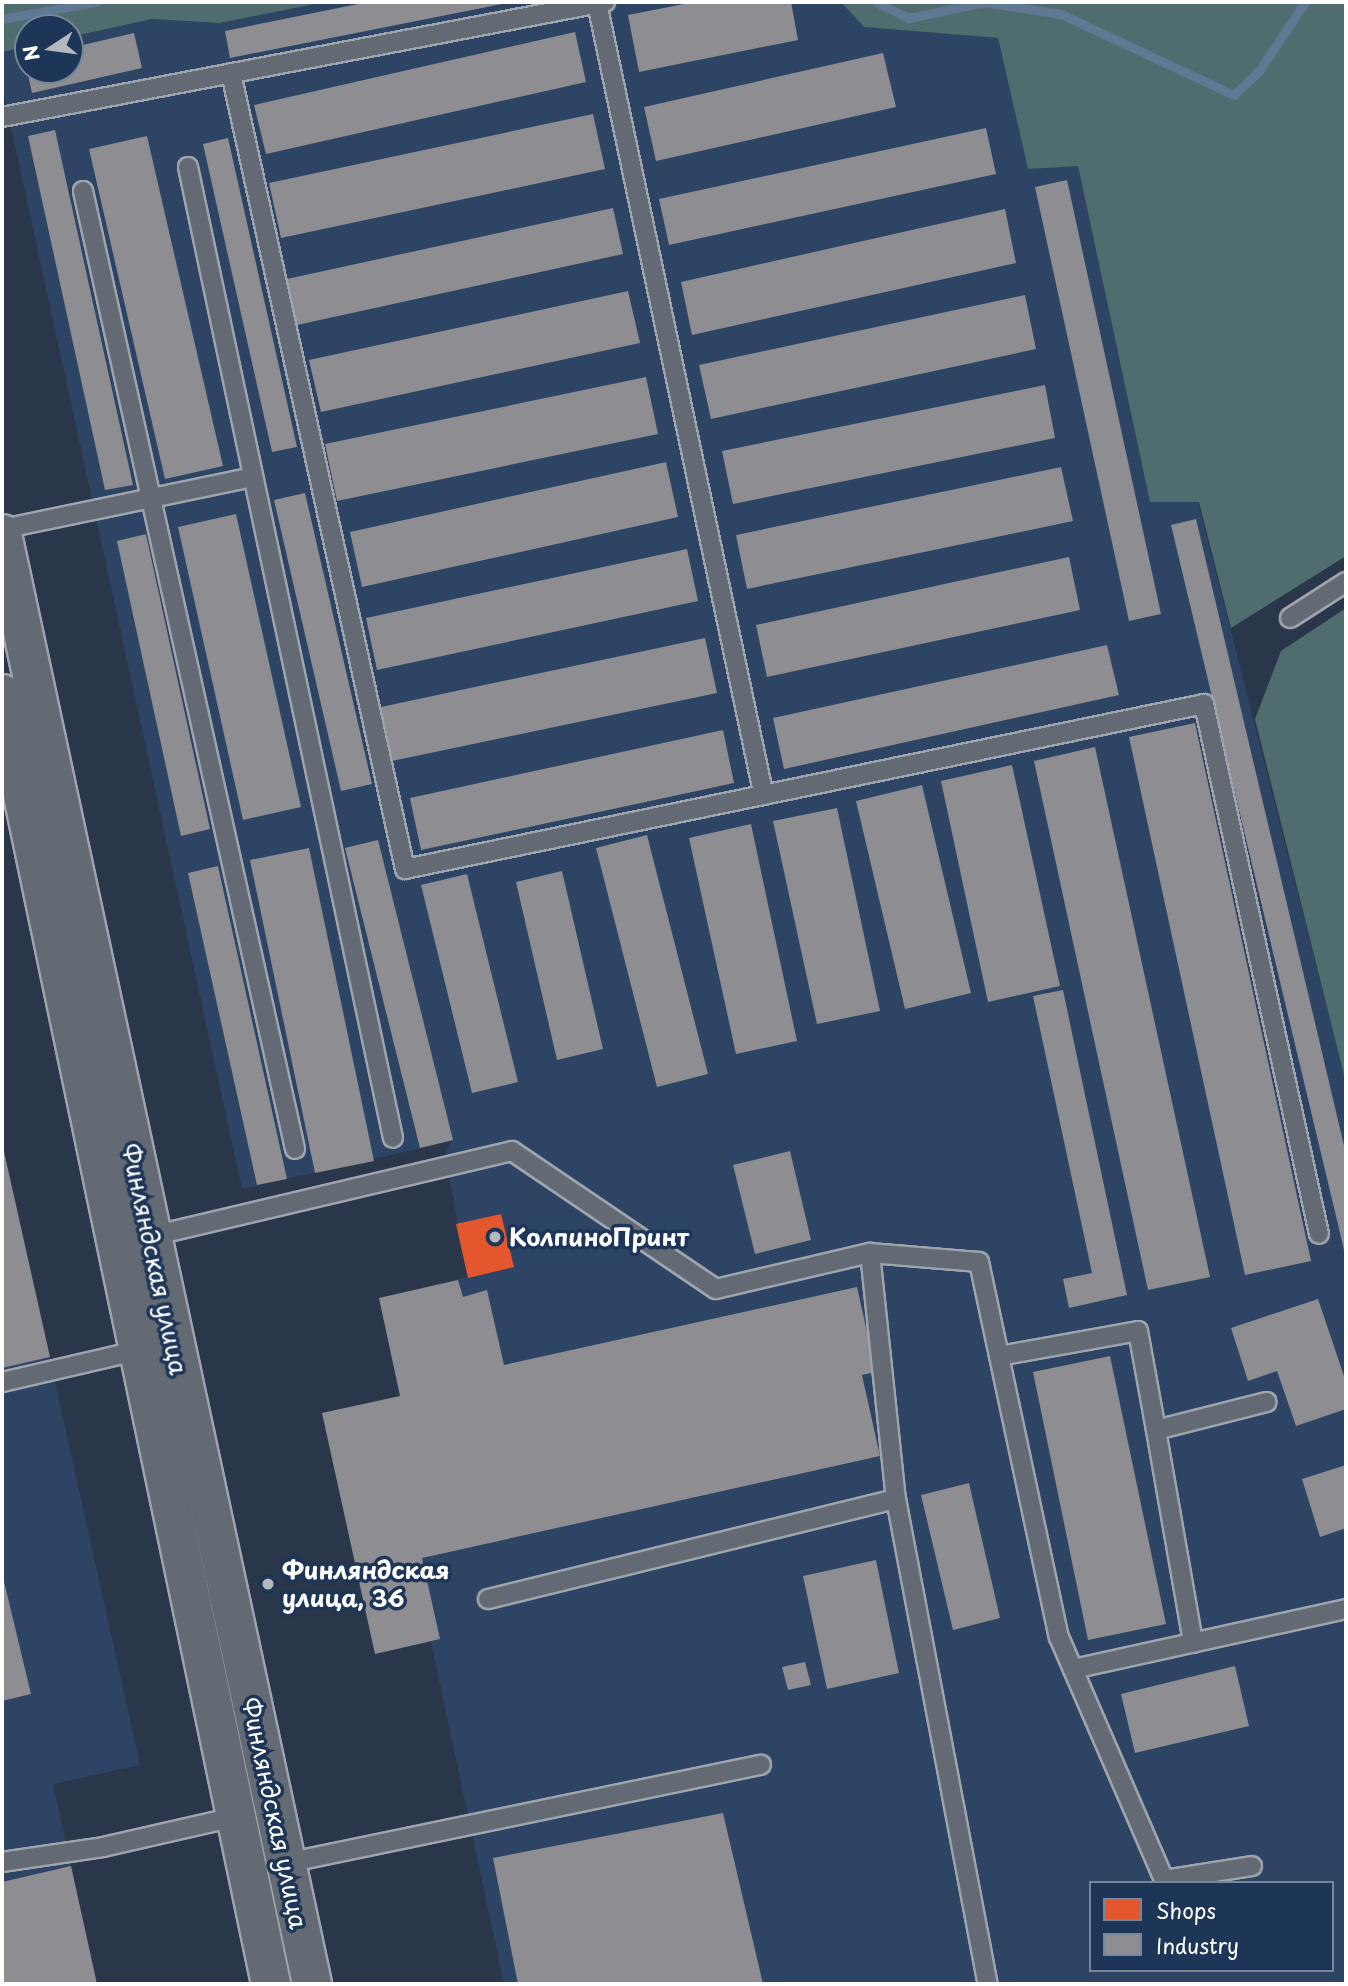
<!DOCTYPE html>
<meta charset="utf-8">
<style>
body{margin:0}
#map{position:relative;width:1348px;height:1986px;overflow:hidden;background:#2a374a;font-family:"Playpen Sans",sans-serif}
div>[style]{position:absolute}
.built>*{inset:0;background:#2d4464}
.green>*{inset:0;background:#4f6d6f}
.shops>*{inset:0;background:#e4572e}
.industry>*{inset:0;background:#8d8d92}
.stream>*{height:9px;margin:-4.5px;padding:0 4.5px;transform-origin:4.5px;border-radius:4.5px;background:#5f7995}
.roads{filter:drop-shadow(2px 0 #9fa5ae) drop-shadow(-2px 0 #9fa5ae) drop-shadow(0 2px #9fa5ae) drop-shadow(0 -2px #9fa5ae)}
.service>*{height:18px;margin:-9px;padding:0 9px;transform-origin:9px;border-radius:9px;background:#636a74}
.tertiary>*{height:38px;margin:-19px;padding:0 19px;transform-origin:19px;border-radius:19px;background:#636a74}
.dots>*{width:19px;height:19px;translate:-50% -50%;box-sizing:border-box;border:4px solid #1d3557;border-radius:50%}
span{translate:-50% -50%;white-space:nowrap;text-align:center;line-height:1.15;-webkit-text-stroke:7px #1d3557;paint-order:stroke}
.poi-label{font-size:24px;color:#fff;font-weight:700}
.left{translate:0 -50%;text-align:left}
.street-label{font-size:24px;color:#fff}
.frame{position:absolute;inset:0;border:4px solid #fff;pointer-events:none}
.legend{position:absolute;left:1089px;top:1881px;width:245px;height:91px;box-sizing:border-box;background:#1d3557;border:2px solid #77869a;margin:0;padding:9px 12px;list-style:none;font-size:21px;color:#fff}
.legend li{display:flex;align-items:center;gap:14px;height:35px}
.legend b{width:35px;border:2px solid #77869a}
.north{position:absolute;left:14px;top:14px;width:70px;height:70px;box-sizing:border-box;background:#1d3557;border:2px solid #77869a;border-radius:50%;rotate:257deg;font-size:19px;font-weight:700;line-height:28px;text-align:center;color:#fff}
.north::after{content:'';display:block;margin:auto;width:24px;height:32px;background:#b4b9c0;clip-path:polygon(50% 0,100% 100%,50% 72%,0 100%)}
</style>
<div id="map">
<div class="built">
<div style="clip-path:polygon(evenodd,325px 2px,841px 2px,864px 27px,998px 38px,1028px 168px,1078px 166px,1150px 502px,1198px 502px,1346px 1083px,1346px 1984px,504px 1984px,431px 1642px,375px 1654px,322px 1413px,400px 1396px,379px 1298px,468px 1277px,445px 1154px,452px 1141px,242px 1189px,2px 86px,2px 52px,28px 46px,28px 70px,70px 70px,70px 37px,152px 19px,220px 23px,325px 2px,1091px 1883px,1332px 1883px,1332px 1970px,1091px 1970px,1091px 1883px)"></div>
<div style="clip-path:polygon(2px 1143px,140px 1765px,53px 1784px,97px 1984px,2px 1984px)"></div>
</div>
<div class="green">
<div style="clip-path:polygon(2px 2px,325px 2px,220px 23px,152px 19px,70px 37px,70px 28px,28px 28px,28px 46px,2px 52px)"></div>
<div style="clip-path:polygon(841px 2px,1346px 2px,1346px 556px,1231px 628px,1199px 502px,1150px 502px,1078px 166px,1028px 169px,998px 38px,864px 27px)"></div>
<div style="clip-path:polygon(1346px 608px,1346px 1083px,1255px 719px,1281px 651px)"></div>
</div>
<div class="shops">
<div style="clip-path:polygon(501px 1214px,514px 1267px,468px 1278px,456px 1224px)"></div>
</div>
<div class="industry">
<div style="clip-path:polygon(368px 2px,507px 3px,230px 58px,225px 31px)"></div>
<div style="clip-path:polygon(694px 2px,791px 2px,798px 40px,639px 72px,628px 15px)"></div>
<div style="clip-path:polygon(575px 32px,586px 82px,266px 154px,254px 105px)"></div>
<div style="clip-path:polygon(134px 33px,142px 68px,32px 93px,27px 70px,70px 70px,70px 48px)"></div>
<div style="clip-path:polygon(883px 53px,896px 107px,656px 161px,644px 107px)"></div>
<div style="clip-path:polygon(593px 114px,605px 169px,281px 238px,269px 183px)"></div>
<div style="clip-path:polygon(986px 128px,996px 174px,669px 245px,659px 199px)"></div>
<div style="clip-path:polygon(55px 130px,133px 485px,105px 490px,28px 136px)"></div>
<div style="clip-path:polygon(147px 136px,223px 466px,165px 479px,89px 149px)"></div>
<div style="clip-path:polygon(228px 138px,297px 447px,272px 452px,203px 144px)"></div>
<div style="clip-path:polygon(1067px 180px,1161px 614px,1129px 621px,1035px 187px)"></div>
<div style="clip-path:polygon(613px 208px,623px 254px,297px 325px,287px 279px)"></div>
<div style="clip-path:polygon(1005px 209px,1016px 263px,692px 335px,681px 282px)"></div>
<div style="clip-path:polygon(628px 291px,640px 343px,321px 412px,309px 360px)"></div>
<div style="clip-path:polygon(1025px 295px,1036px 349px,711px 419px,699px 365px)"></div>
<div style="clip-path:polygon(646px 377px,658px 434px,337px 501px,325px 444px)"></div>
<div style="clip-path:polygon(1045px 385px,1055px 438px,733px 504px,722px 451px)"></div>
<div style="clip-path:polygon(666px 462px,678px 517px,362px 587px,350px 532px)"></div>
<div style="clip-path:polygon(1061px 467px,1073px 521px,747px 589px,736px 535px)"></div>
<div style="clip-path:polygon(305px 493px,372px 784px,341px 791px,274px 500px)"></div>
<div style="clip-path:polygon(236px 514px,301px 807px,243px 820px,178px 527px)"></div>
<div style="clip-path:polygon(1196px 519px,1346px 1154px,1346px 1258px,1171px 525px)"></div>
<div style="clip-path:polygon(146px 534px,210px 829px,181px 836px,117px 541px)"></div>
<div style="clip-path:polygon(687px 549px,698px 601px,377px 670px,366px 618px)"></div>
<div style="clip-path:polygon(1069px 557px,1080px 610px,767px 677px,756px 625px)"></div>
<div style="clip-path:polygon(705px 638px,717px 693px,392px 761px,381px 707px)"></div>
<div style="clip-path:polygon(1107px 645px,1119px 695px,784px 769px,773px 718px)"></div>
<div style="clip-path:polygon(1195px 723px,1311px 1261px,1245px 1275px,1129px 737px)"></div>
<div style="clip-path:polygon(723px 730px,734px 783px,421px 850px,410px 798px)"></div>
<div style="clip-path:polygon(1095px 747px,1210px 1277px,1148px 1290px,1034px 761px)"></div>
<div style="clip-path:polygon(1012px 765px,1060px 986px,988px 1002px,941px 781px)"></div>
<div style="clip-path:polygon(922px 785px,971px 993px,905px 1009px,856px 801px)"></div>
<div style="clip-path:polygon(837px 808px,880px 1011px,817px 1024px,773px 821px)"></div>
<div style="clip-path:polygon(751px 824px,797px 1041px,736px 1054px,689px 838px)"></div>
<div style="clip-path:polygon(647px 835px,708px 1074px,657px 1087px,596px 848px)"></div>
<div style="clip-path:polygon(378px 840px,453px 1140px,420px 1148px,345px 848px)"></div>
<div style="clip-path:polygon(309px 848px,374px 1161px,315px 1173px,250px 860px)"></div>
<div style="clip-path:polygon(218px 866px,287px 1179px,257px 1185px,188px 873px)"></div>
<div style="clip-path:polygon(562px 871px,603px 1049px,557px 1060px,516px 882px)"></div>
<div style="clip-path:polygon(467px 874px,518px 1082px,472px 1093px,421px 885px)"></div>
<div style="clip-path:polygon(1063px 990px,1127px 1295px,1069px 1308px,1063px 1279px,1092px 1273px,1033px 996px)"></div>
<div style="clip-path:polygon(3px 1147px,50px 1357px,2px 1368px,2px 1148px)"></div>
<div style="clip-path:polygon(790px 1151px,811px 1240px,755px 1254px,733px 1165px)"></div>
<div style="clip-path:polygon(458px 1280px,463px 1297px,487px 1290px,504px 1365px,857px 1287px,876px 1372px,862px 1375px,880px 1456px,422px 1558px,440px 1639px,375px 1654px,322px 1413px,400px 1396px,379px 1298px)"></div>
<div style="clip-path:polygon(1318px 1299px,1346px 1382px,1346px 1409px,1296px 1426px,1277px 1371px,1248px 1381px,1231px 1328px)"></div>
<div style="clip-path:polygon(1110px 1356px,1166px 1624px,1088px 1640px,1033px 1372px)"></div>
<div style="clip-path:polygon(1346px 1465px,1346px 1528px,1320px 1537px,1302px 1479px)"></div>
<div style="clip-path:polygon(969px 1483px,1000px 1618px,953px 1630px,921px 1495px)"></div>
<div style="clip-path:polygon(876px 1560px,899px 1673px,827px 1689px,803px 1576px)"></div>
<div style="clip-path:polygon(2px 1573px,31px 1694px,2px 1701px)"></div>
<div style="clip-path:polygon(805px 1662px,811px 1685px,788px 1690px,782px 1667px)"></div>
<div style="clip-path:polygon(1235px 1666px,1249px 1726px,1135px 1753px,1121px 1694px)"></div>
<div style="clip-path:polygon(723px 1813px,763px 1984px,518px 1984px,493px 1858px)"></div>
<div style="clip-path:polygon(71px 1866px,97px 1984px,2px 1984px,2px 1882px)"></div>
</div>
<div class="stream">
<div style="left:876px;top:2px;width:37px;rotate:26deg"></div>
<div style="left:909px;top:18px;width:77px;rotate:-12deg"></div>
<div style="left:984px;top:2px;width:78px;rotate:8.9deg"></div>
<div style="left:1061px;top:14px;width:191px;rotate:25.1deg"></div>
<div style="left:1234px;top:95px;width:35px;rotate:-44deg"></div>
<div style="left:1259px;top:71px;width:83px;rotate:-56.3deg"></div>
<div style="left:2px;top:19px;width:96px;rotate:-10.3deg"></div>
</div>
<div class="roads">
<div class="service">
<div style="left:597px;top:3px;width:806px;rotate:78.12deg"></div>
<div style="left:231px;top:73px;width:815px;rotate:77.67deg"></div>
<div style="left:405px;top:869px;width:816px;rotate:-11.67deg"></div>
<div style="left:1204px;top:704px;width:542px;rotate:77.76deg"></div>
<div style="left:2px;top:117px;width:614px;rotate:-10.8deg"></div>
<div style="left:188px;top:167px;width:992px;rotate:78.08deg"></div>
<div style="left:83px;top:191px;width:981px;rotate:77.52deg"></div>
<div style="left:2px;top:529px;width:256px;rotate:-11.7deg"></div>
<div style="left:1290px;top:618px;width:67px;rotate:-32.7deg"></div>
<div style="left:148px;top:1237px;width:374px;rotate:-13.3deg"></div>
<div style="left:512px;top:1151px;width:246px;rotate:34.1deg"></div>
<div style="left:716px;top:1289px;width:158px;rotate:-13.2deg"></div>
<div style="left:870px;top:1253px;width:247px;rotate:84deg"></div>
<div style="left:896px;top:1499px;width:494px;rotate:79.3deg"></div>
<div style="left:870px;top:1253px;width:109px;rotate:4.7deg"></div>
<div style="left:979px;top:1262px;width:383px;rotate:78deg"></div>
<div style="left:1059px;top:1637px;width:265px;rotate:66.6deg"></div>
<div style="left:1164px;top:1880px;width:89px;rotate:-9deg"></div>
<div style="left:999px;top:1356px;width:141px;rotate:-10.2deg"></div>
<div style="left:1138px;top:1331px;width:101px;rotate:79.7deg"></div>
<div style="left:1156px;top:1430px;width:114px;rotate:-14.2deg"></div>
<div style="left:2px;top:1382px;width:143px;rotate:-13deg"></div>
<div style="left:1156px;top:1430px;width:216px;rotate:80.1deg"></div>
<div style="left:488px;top:1599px;width:420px;rotate:-13.8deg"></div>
<div style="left:1073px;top:1669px;width:280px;rotate:-12.4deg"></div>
<div style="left:2px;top:1862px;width:102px;rotate:-8.4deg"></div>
<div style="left:103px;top:1847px;width:135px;rotate:-12.8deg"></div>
<div style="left:286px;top:1863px;width:485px;rotate:-11.7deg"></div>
</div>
<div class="tertiary">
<div style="left:2px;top:534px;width:1483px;rotate:77.93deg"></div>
<div style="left:2px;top:694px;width:1318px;rotate:78.22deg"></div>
</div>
</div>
<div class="dots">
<div style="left:495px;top:1237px;background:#b4b9c0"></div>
<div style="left:268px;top:1584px;background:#b4b9c0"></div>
</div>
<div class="poi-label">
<span class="left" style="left:509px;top:1237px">КолпиноПринт</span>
<span class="left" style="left:282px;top:1584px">Финляндская<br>улица, 36</span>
</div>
<div class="street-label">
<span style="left:155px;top:1259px;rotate:78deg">Финляндская улица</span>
<span style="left:275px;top:1813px;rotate:78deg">Финляндская улица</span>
</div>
<div class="frame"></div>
<ul class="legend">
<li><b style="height:19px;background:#e4572e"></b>Shops</li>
<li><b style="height:19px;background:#8d8d92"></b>Industry</li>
</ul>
<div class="north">N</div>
</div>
